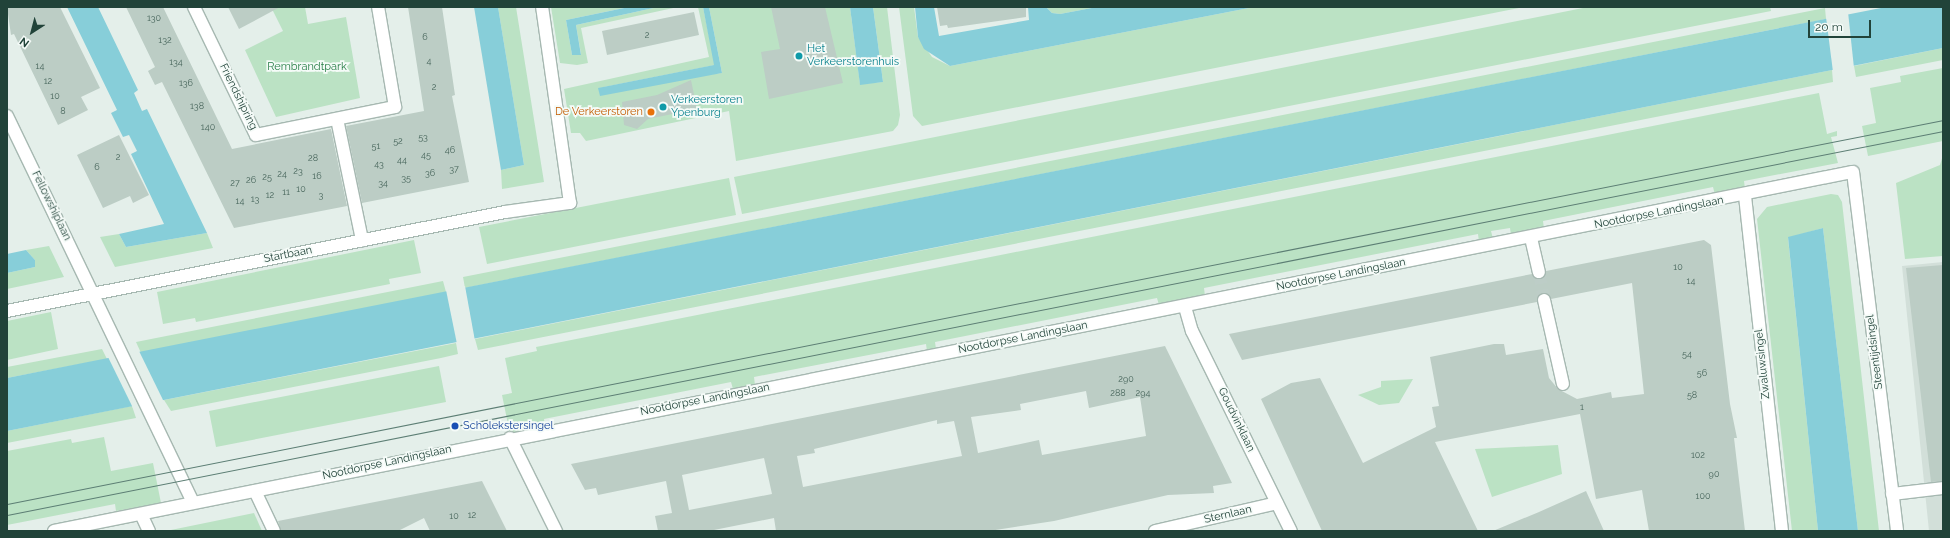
<!DOCTYPE html>
<style>
body{margin:0}
#map{position:relative;width:1950px;height:538px;overflow:hidden;background:#e4efea;font-family:Raleway,sans-serif}
div>[style]{position:absolute}
.built>*{inset:0;background:#d2dfd9}
.green>*{inset:0;background:#bbe2c4}
.water>*{inset:0;background:#87ced9}
.pier>*{inset:0;background:#e4efea}
.building>*{inset:0;background:#bccdc5}
.street-tunnel>*{height:12px;margin-top:-6px;transform-origin:0;background:repeating-linear-gradient(90deg,#bdcdc7 0 12px,transparent 0 18px)}
.roads{filter:drop-shadow(1px 0 #a6b8b1) drop-shadow(-1px 0 #a6b8b1) drop-shadow(0 1px #a6b8b1) drop-shadow(0 -1px #a6b8b1)}
.street>*{height:12px;margin:-6px;padding:0 6px;transform-origin:6px;border-radius:6px;background:#fff}
.tram>*{height:1px;margin:-0.5px;padding:0 0.5px;transform-origin:0.5px;border-radius:0.5px;background:#5c7e74}
.dots>*{width:11px;height:11px;translate:-50% -50%;box-sizing:border-box;border:2px solid #f5fbf8;border-radius:50%}
span{translate:-50% -50%;white-space:nowrap;text-align:center;line-height:1.15;-webkit-text-stroke:3.5px #f5fbf8;paint-order:stroke}
.number-label{font-size:9px;color:#48665c}
.number-label span{-webkit-text-stroke-width:0}
.culture-label{font-size:11px;color:#0d838f}
.left{translate:0 -50%;text-align:left}
.park-label{font-size:11px;color:#277e46}
.street-label{font-size:11px;color:#214339}
.food-label{font-size:11px;color:#c56008}
.right{translate:-100% -50%;text-align:right}
.transit-label{font-size:11px;color:#164399}
.frame{position:absolute;inset:0;border:8px solid #214339;pointer-events:none}
.north{position:absolute;left:12px;top:12px;width:40px;height:40px;-webkit-text-stroke:3px #f5fbf8;paint-order:stroke;rotate:216deg;font-size:11px;font-weight:700;line-height:16px;text-align:center;color:#214339}
.north::after{content:'';display:block;margin:auto;width:14px;height:18px;background:#214339;clip-path:polygon(50% 0,100% 100%,50% 72%,0 100%)}
.scale{position:absolute;left:1808px;top:20px;width:63px;height:18px;box-sizing:border-box;border:2px solid #214339;border-top:0;padding-left:5px;font-size:12px;line-height:14px;white-space:nowrap;color:#214339;-webkit-text-stroke:3px #f5fbf8;paint-order:stroke}
</style>
<div id="map">
<div class="built">
<div style="clip-path:polygon(1943px 262px,1943px 531px,1929px 531px,1902px 266px)"></div>
</div>
<div class="green">
<div style="clip-path:polygon(271px 7px,305px 7px,308px 24px,346px 17px,360px 98px,276px 117px,245px 50px,283px 31px)"></div>
<div style="clip-path:polygon(498px 7px,516px 7px,544px 182px,502px 189px,501px 170px,524px 165px)"></div>
<div style="clip-path:polygon(551px 7px,629px 7px,566px 20px,572px 55px,581px 54px,576px 25px,658px 7px,678px 7px,581px 28px,588px 63px,577px 65px,560px 63px)"></div>
<div style="clip-path:polygon(698px 7px,703px 7px,715px 65px,599px 88px,722px 73px,709px 7px,850px 7px,860px 84px,883px 82px,873px 7px,887px 7px,900px 115px,898px 125px,893px 131px,736px 161px,729px 111px,586px 141px,580px 133px,571px 133px,564px 89px,709px 57px)"></div>
<div style="clip-path:polygon(899px 7px,914px 7px,918px 37px,932px 57px,950px 66px,1254px 7px,1524px 7px,922px 126px,913px 116px)"></div>
<div style="clip-path:polygon(1046px 7px,1097px 7px,1060px 14px,1052px 13px)"></div>
<div style="clip-path:polygon(1588px 7px,1770px 7px,1771px 11px,742px 214px,734px 177px)"></div>
<div style="clip-path:polygon(1825px 8px,1826px 19px,465px 288px,463px 277px)"></div>
<div style="clip-path:polygon(1943px 48px,1943px 60px,1856px 77px,1854px 66px)"></div>
<div style="clip-path:polygon(1943px 68px,1943px 141px,1868px 156px,1862px 126px,1876px 123px,1870px 88px,1901px 82px,1900px 76px)"></div>
<div style="clip-path:polygon(1832px 70px,1833px 82px,1408px 166px,478px 350px,475px 339px)"></div>
<div style="clip-path:polygon(1819px 93px,1827px 134px,1837px 131px,1837px 136px,1831px 137px,1838px 163px,1744px 181px,1745px 189px,1715px 195px,1713px 187px,1543px 221px,1544px 229px,1511px 235px,1510px 228px,1491px 231px,1493px 239px,1479px 242px,1478px 234px,1204px 288px,1205px 296px,1159px 305px,1157px 298px,935px 342px,936px 349px,927px 351px,926px 344px,754px 377px,755px 385px,733px 389px,731px 382px,544px 419px,545px 427px,510px 434px,502px 395px,512px 393px,505px 358px,537px 351px,536px 347px)"></div>
<div style="clip-path:polygon(1943px 155px,1943px 256px,1905px 259px,1896px 183px,1940px 165px)"></div>
<div style="clip-path:polygon(729px 178px,736px 215px,487px 264px,479px 227px)"></div>
<div style="clip-path:polygon(1831px 194px,1838px 195px,1842px 202px,1879px 531px,1858px 531px,1823px 228px,1788px 238px,1818px 531px,1792px 531px,1757px 219px,1767px 207px)"></div>
<div style="clip-path:polygon(207px 233px,213px 248px,115px 267px,100px 237px,119px 234px,126px 247px)"></div>
<div style="clip-path:polygon(414px 240px,421px 273px,389px 279px,390px 284px,196px 322px,195px 318px,163px 324px,157px 292px)"></div>
<div style="clip-path:polygon(49px 246px,64px 277px,7px 289px,7px 273px,35px 267px,35px 260px,26px 250px)"></div>
<div style="clip-path:polygon(443px 281px,446px 292px,141px 353px,136px 342px)"></div>
<div style="clip-path:polygon(51px 312px,58px 349px,7px 360px,7px 321px)"></div>
<div style="clip-path:polygon(456px 343px,458px 354px,441px 358px,171px 411px,164px 400px)"></div>
<div style="clip-path:polygon(102px 349px,107px 359px,7px 378px,7px 367px)"></div>
<div style="clip-path:polygon(439px 366px,446px 402px,216px 447px,209px 411px)"></div>
<div style="clip-path:polygon(1413px 379px,1399px 403px,1379px 405px,1358px 395px,1381px 387px,1381px 381px)"></div>
<div style="clip-path:polygon(132px 406px,136px 418px,7px 443px,7px 431px)"></div>
<div style="clip-path:polygon(104px 437px,111px 471px,153px 463px,161px 503px,116px 511px,115px 504px,7px 525px,7px 451px,71px 439px,72px 443px)"></div>
<div style="clip-path:polygon(1558px 445px,1562px 474px,1492px 497px,1475px 449px)"></div>
<div style="clip-path:polygon(254px 513px,262px 531px,166px 531px)"></div>
</div>
<div class="water">
<div style="clip-path:polygon(67px 7px,98px 7px,138px 90px,134px 93px,142px 111px,147px 109px,207px 233px,126px 247px,119px 234px,164px 224px,131px 154px,137px 151px,129px 135px,123px 137px,111px 113px,117px 110px)"></div>
<div style="clip-path:polygon(474px 7px,498px 7px,524px 165px,501px 170px)"></div>
<div style="clip-path:polygon(629px 7px,658px 7px,576px 25px,581px 55px,572px 55px,566px 20px)"></div>
<div style="clip-path:polygon(703px 7px,709px 7px,722px 73px,600px 96px,598px 88px,714px 65px)"></div>
<div style="clip-path:polygon(850px 7px,873px 7px,883px 82px,860px 85px)"></div>
<div style="clip-path:polygon(915px 7px,934px 7px,939px 36px,1029px 20px,1028px 7px,1046px 7px,1052px 13px,1060px 14px,1097px 7px,1254px 7px,950px 66px,924px 49px,918px 37px)"></div>
<div style="clip-path:polygon(1886px 7px,1943px 7px,1943px 48px,7px 431px,7px 378px)"></div>
<div style="clip-path:polygon(1823px 228px,1858px 531px,1818px 531px,1788px 237px)"></div>
<div style="clip-path:polygon(26px 250px,35px 260px,35px 267px,7px 273px,7px 254px)"></div>
</div>
<div class="pier">
<div style="clip-path:polygon(1848px 12px,1854px 68px,1833px 72px,1826px 17px)"></div>
<div style="clip-path:polygon(465px 286px,475px 341px,457px 344px,446px 290px)"></div>
<div style="clip-path:polygon(139px 351px,164px 402px,133px 408px,108px 357px)"></div>
</div>
<div class="building">
<div style="clip-path:polygon(7px 7px,60px 7px,100px 88px,81px 97px,88px 110px,58px 125px,14px 34px,11px 35px)"></div>
<div style="clip-path:polygon(126px 7px,163px 7px,232px 149px,331px 129px,347px 206px,234px 228px,162px 82px,155px 85px,148px 71px,155px 67px)"></div>
<div style="clip-path:polygon(228px 7px,280px 7px,239px 29px)"></div>
<div style="clip-path:polygon(408px 7px,442px 7px,455px 95px,452px 96px,469px 182px,362px 203px,346px 126px,424px 111px)"></div>
<div style="clip-path:polygon(771px 7px,825px 7px,843px 83px,769px 99px,761px 52px,780px 49px)"></div>
<div style="clip-path:polygon(937px 7px,1026px 7px,1026px 17px,948px 28px,947px 25px,940px 26px)"></div>
<div style="clip-path:polygon(694px 12px,699px 35px,607px 55px,602px 31px)"></div>
<div style="clip-path:polygon(691px 80px,697px 109px,648px 119px,637px 129px,624px 125px,622px 102px,657px 95px)"></div>
<div style="clip-path:polygon(119px 135px,149px 195px,133px 203px,130px 196px,103px 208px,77px 155px)"></div>
<div style="clip-path:polygon(1704px 240px,1711px 245px,1730px 404px,1737px 438px,1734px 438px,1745px 531px,1649px 531px,1642px 490px,1596px 499px,1580px 414px,1435px 442px,1478px 531px,1322px 531px,1261px 399px,1291px 383px,1320px 378px,1363px 463px,1436px 427px,1432px 407px,1439px 406px,1430px 357px,1494px 344px,1504px 344px,1506px 355px,1543px 349px,1549px 378px,1558px 389px,1577px 399px,1611px 392px,1612px 398px,1644px 394px,1632px 283px,1551px 299px,1543px 293px,1537px 302px,1242px 360px,1229px 334px,1532px 274px,1540px 279px,1546px 271px)"></div>
<div style="clip-path:polygon(1943px 265px,1943px 481px,1931px 482px,1906px 268px)"></div>
<div style="clip-path:polygon(evenodd,1165px 346px,1232px 483px,1213px 486px,1214px 493px,1168px 495px,1054px 521px,989px 531px,776px 531px,774px 518px,709px 531px,658px 531px,655px 516px,672px 513px,666px 481px,598px 495px,596px 488px,585px 490px,571px 464px,1165px 346px,1086px 391px,1089px 408px,1140px 397px,1146px 436px,1042px 455px,1039px 440px,978px 453px,971px 417px,1021px 410px,1020px 404px,1086px 391px,1165px 346px,937px 420px,937px 424px,954px 421px,962px 456px,803px 487px,797px 456px,815px 453px,814px 449px,937px 420px,1165px 346px,764px 458px,772px 494px,689px 510px,682px 475px,764px 458px)"></div>
<div style="clip-path:polygon(482px 481px,507px 531px,430px 531px,424px 518px,398px 531px,281px 531px,278px 521px)"></div>
<div style="clip-path:polygon(1586px 491px,1604px 531px,1493px 531px,1539px 512px)"></div>
</div>
<div class="street-tunnel">
<div style="left:1539px;top:272px;width:28px;rotate:80deg"></div>
</div>
<div class="roads">
<div class="street">
<div style="left:194px;top:7px;width:142px;rotate:64.2deg"></div>
<div style="left:256px;top:135px;width:142px;rotate:-11.4deg"></div>
<div style="left:395px;top:107px;width:101px;rotate:-99.6deg"></div>
<div style="left:7px;top:116px;width:429px;rotate:64.3deg"></div>
<div style="left:337px;top:119px;width:124px;rotate:78.3deg"></div>
<div style="left:1745px;top:196px;width:337px;rotate:83.7deg"></div>
<div style="left:1531px;top:238px;width:35px;rotate:77deg"></div>
<div style="left:1544px;top:300px;width:86px;rotate:77.3deg"></div>
<div style="left:1185px;top:307px;width:25px;rotate:74deg"></div>
<div style="left:1192px;top:331px;width:223px;rotate:63.7deg"></div>
<div style="left:7px;top:311px;width:508px;rotate:-11.24deg"></div>
<div style="left:505px;top:212px;width:66px;rotate:-7.9deg"></div>
<div style="left:570px;top:203px;width:198px;rotate:-98.1deg"></div>
<div style="left:510px;top:438px;width:104px;rotate:63.7deg"></div>
<div style="left:255px;top:491px;width:44px;rotate:64.6deg"></div>
<div style="left:1892px;top:494px;width:51px;rotate:-6.7deg"></div>
<div style="left:141px;top:514px;width:19px;rotate:65deg"></div>
<div style="left:54px;top:531px;width:1834px;rotate:-11.29deg"></div>
<div style="left:1853px;top:172px;width:362px;rotate:83deg"></div>
<div style="left:1155px;top:531px;width:125px;rotate:-12.9deg"></div>
</div>
</div>
<div class="tram">
<div style="left:7px;top:504px;width:1974px;rotate:-11.22deg"></div>
<div style="left:7px;top:515px;width:1974px;rotate:-11.22deg"></div>
</div>
<div class="dots">
<div style="left:799px;top:56px;background:#0f9aa8"></div>
<div style="left:663px;top:107px;background:#0f9aa8"></div>
<div style="left:651px;top:112px;background:#e8710a"></div>
<div style="left:455px;top:426px;background:#1a4fb4"></div>
</div>
<div class="number-label">
<span style="left:154px;top:18px">130</span>
<span style="left:647px;top:35px">2</span>
<span style="left:425px;top:37px">6</span>
<span style="left:165px;top:40px">132</span>
<span style="left:429px;top:61px">4</span>
<span style="left:176px;top:62px">134</span>
<span style="left:40px;top:66px">14</span>
<span style="left:48px;top:81px">12</span>
<span style="left:186px;top:83px">136</span>
<span style="left:434px;top:87px">2</span>
<span style="left:55px;top:96px">10</span>
<span style="left:197px;top:106px">138</span>
<span style="left:63px;top:111px">8</span>
<span style="left:208px;top:127px">140</span>
<span style="left:423px;top:137px">53</span>
<span style="left:398px;top:141px">52</span>
<span style="left:376px;top:146px">51</span>
<span style="left:450px;top:150px">46</span>
<span style="left:426px;top:155px">45</span>
<span style="left:118px;top:157px">2</span>
<span style="left:313px;top:158px">28</span>
<span style="left:402px;top:160px">44</span>
<span style="left:379px;top:164px">43</span>
<span style="left:97px;top:167px">6</span>
<span style="left:454px;top:169px">37</span>
<span style="left:298px;top:171px">23</span>
<span style="left:430px;top:173px">36</span>
<span style="left:282px;top:174px">24</span>
<span style="left:317px;top:176px">16</span>
<span style="left:267px;top:177px">25</span>
<span style="left:406px;top:178px">35</span>
<span style="left:251px;top:180px">26</span>
<span style="left:235px;top:183px">27</span>
<span style="left:383px;top:183px">34</span>
<span style="left:301px;top:189px">10</span>
<span style="left:286px;top:192px">11</span>
<span style="left:270px;top:195px">12</span>
<span style="left:321px;top:195px">3</span>
<span style="left:255px;top:199px">13</span>
<span style="left:240px;top:201px">14</span>
<span style="left:1678px;top:267px">10</span>
<span style="left:1691px;top:281px">14</span>
<span style="left:1687px;top:354px">54</span>
<span style="left:1702px;top:373px">56</span>
<span style="left:1126px;top:379px">290</span>
<span style="left:1118px;top:393px">288</span>
<span style="left:1143px;top:393px">294</span>
<span style="left:1692px;top:395px">58</span>
<span style="left:1582px;top:407px">1</span>
<span style="left:1698px;top:455px">102</span>
<span style="left:1714px;top:474px">90</span>
<span style="left:1703px;top:496px">100</span>
<span style="left:472px;top:515px">12</span>
<span style="left:454px;top:516px">10</span>
</div>
<div class="culture-label">
<span class="left" style="left:807px;top:56px">Het<br>Verkeerstorenhuis</span>
<span class="left" style="left:671px;top:107px">Verkeerstoren<br>Ypenburg</span>
</div>
<div class="park-label">
<span style="left:307px;top:67px">Rembrandtpark</span>
</div>
<div class="street-label">
<span style="left:238px;top:97px;rotate:64deg">Friendshipring</span>
<span style="left:51px;top:206px;rotate:64deg">Fellowshiplaan</span>
<span style="left:1659px;top:213px;rotate:-11deg">Nootdorpse Landingslaan</span>
<span style="left:288px;top:255px;rotate:-11deg">Startbaan</span>
<span style="left:1341px;top:275px;rotate:-11deg">Nootdorpse Landingslaan</span>
<span style="left:1023px;top:338px;rotate:-11deg">Nootdorpse Landingslaan</span>
<span style="left:1875px;top:352px;rotate:-97deg">Steentijdsingel</span>
<span style="left:1763px;top:364px;rotate:-96deg">Zwaluwsingel</span>
<span style="left:705px;top:400px;rotate:-11deg">Nootdorpse Landingslaan</span>
<span style="left:1236px;top:420px;rotate:64deg">Goudvinklaan</span>
<span style="left:387px;top:463px;rotate:-12deg">Nootdorpse Landingslaan</span>
<span style="left:1228px;top:515px;rotate:-13deg">Sternlaan</span>
</div>
<div class="food-label">
<span class="right" style="left:643px;top:112px">De Verkeerstoren</span>
</div>
<div class="transit-label">
<span class="left" style="left:463px;top:426px">Scholekstersingel</span>
</div>
<div class="frame"></div>
<div class="north">N</div>
<div class="scale">20 m</div>
</div>
